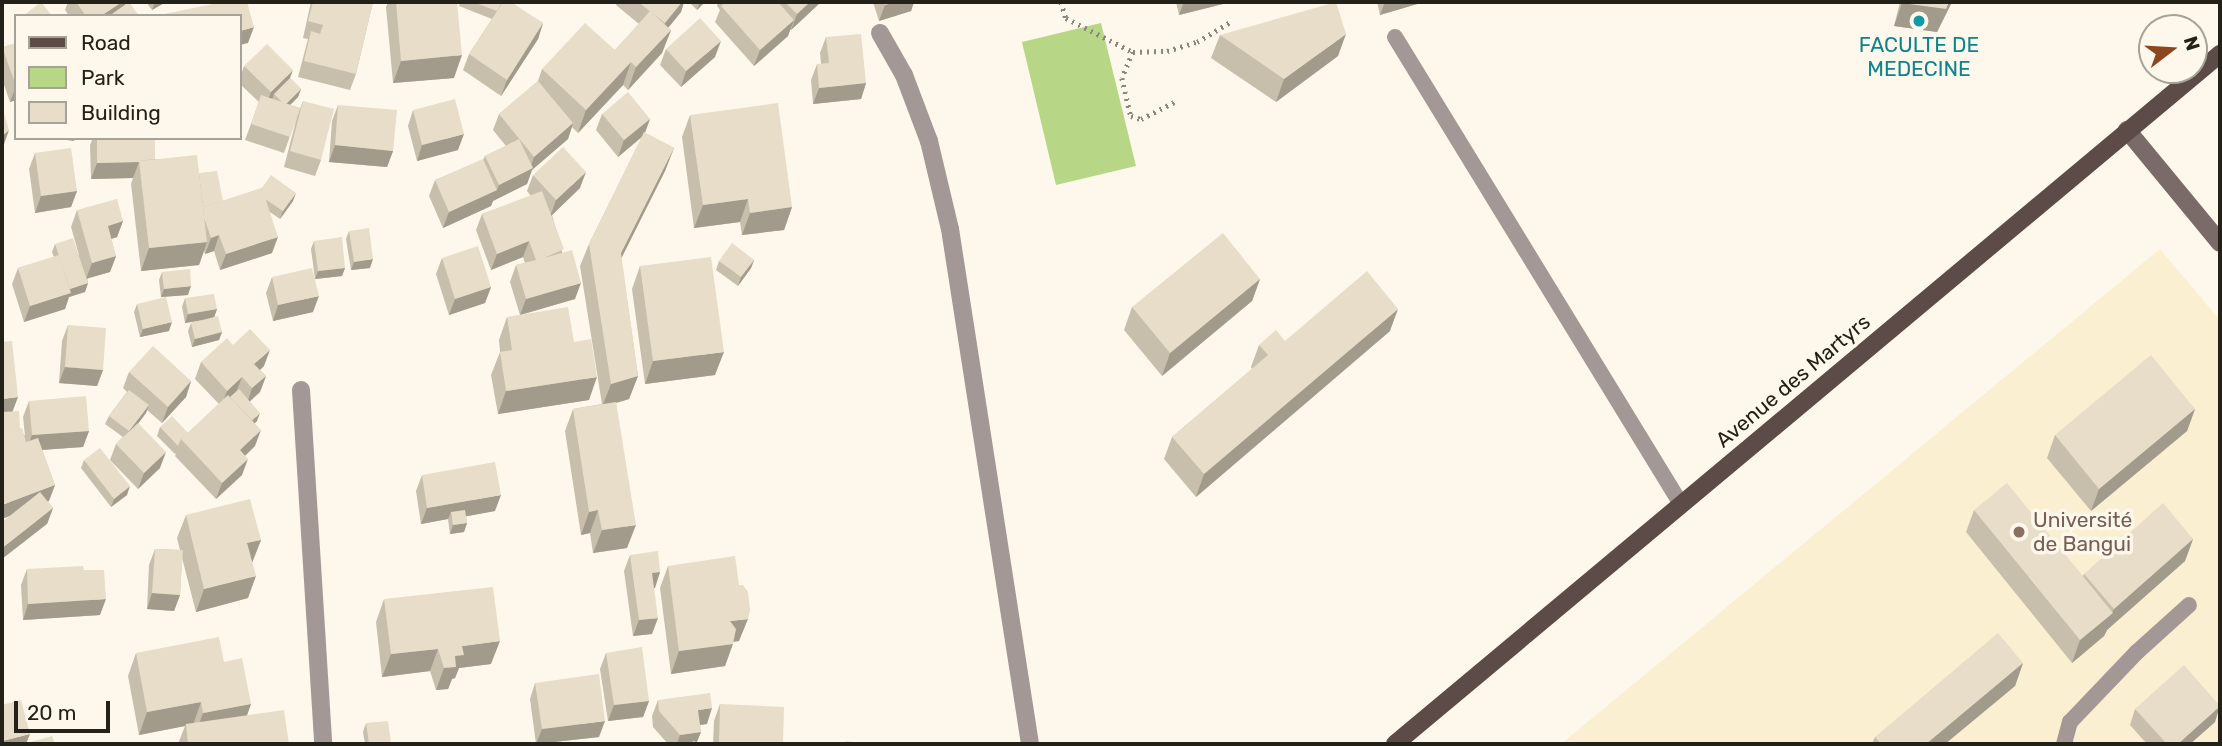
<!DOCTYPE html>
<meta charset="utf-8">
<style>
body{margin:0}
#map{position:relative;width:2222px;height:746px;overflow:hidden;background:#fdf8eb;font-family:Rubik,sans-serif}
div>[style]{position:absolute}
.built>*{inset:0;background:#fbefd2}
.green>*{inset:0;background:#b7d786}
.path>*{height:4.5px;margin-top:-2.25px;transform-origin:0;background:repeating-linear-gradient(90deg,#8b877d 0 2px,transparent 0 7px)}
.lane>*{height:16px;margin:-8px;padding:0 8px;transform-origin:8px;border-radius:8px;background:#a39896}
.street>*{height:18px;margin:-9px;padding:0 9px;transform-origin:9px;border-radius:9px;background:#a39896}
.secondary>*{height:18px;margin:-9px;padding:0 9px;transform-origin:9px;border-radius:9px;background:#7a6a68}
.primary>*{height:18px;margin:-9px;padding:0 9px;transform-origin:9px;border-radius:9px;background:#5d4b47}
.wall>*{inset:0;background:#c7beac}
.shaded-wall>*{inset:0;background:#a29b8c}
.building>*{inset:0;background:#e7ddc8}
.dots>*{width:19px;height:19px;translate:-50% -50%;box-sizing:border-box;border:4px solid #fdf8eb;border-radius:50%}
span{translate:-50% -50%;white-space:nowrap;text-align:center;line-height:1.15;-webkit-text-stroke:7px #fdf8eb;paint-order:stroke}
.culture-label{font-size:21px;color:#0d838f}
.street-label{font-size:21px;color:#242119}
.education-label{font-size:21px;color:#785e54}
.left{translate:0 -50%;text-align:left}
.frame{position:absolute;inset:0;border:4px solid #242119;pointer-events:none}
.legend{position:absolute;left:14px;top:14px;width:228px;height:126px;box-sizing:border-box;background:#fdf8eb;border:2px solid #a6a297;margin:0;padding:9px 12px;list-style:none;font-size:21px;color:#242119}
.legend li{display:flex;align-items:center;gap:14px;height:35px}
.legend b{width:35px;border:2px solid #a6a297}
.north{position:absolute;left:2138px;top:14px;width:70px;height:70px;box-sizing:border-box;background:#fdf8eb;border:2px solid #a6a297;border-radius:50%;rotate:73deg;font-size:19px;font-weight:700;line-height:28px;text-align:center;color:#242119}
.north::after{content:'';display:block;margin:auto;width:24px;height:32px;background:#8d471f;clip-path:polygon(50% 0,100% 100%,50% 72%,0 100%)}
.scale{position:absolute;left:14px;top:701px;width:96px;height:32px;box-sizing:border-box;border:4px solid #242119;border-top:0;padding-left:9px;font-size:21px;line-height:24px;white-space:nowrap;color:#242119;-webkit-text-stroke:5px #fdf8eb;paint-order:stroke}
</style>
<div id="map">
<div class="built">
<div style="clip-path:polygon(2160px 249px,2220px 320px,2220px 744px,1561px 744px)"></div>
</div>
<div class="green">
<div style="clip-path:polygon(1101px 23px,1136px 166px,1056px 185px,1022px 42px)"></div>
</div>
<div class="path">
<div style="left:1061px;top:2px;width:17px;rotate:73deg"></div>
<div style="left:1066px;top:18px;width:75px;rotate:26.9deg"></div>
<div style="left:1133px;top:52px;width:34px;rotate:-2deg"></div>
<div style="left:1167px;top:51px;width:31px;rotate:-17deg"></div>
<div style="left:1197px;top:42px;width:39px;rotate:-31deg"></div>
<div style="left:1133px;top:52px;width:28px;rotate:113deg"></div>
<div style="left:1122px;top:78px;width:39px;rotate:77deg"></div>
<div style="left:1131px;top:116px;width:10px;rotate:17deg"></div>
<div style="left:1141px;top:119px;width:39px;rotate:-27deg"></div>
</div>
<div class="lane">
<div style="left:1395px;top:37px;width:548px;rotate:58.52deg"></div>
<div style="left:2064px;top:744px;width:23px;rotate:-75deg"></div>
<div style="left:2070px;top:722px;width:97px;rotate:-46.3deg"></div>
<div style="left:2137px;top:652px;width:70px;rotate:-42.1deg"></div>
</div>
<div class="street">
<div style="left:880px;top:33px;width:48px;rotate:60.3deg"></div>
<div style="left:904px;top:75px;width:71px;rotate:69.3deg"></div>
<div style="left:929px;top:141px;width:90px;rotate:76.6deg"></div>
<div style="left:950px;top:229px;width:521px;rotate:81.17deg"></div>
<div style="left:301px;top:390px;width:355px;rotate:86.4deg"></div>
</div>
<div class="secondary">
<div style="left:2127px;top:130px;width:146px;rotate:50.5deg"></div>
</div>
<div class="primary">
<div style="left:1395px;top:744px;width:1076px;rotate:-39.91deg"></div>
</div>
<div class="wall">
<div style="clip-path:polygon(68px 2px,126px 2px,125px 5px,139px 16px,69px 16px,65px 10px)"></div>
<div style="clip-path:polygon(146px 2px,166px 2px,152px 10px)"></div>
<div style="clip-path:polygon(311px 2px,373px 2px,356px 74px,350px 90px,298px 77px,308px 39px,303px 38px)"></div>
<div style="clip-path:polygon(388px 2px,457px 2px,454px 78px,393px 83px,386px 7px)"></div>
<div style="clip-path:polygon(460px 2px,503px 2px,543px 23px,538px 39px,501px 96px,463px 70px,469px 54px,492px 19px,459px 6px)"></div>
<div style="clip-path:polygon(617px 2px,684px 2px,681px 12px,668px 28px,671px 30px,662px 53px,628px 90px,623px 85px,578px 133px,572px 127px,568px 139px,532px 170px,527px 184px,493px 201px,491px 206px,443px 228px,429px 196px,435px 180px,483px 160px,485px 156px,506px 146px,493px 130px,499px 114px,538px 81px,542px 69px,615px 50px,639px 24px,616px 5px)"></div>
<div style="clip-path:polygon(689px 2px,705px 2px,697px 10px)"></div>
<div style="clip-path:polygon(718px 2px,821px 2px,791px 30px,790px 29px,788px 36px,754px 66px,715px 22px,720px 10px,717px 6px)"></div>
<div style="clip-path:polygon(873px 2px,914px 2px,911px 11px,879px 21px)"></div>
<div style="clip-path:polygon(1176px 2px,1231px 2px,1179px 15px)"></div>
<div style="clip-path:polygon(1377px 2px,1424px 2px,1380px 15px)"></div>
<div style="clip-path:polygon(1900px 2px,1952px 2px,1937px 32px,1894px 26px)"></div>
<div style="clip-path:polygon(1220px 35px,1338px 56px,1276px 102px,1211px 58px)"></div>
<div style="clip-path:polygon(826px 37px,866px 83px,861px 99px,813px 104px,811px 80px,817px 64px,821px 64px,820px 53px)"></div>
<div style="clip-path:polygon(16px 43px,16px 100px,10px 102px,2px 79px,2px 48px)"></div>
<div style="clip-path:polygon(666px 49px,715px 57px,681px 87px,660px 65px)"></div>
<div style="clip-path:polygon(244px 66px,290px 78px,301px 89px,298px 97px,290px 105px,300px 108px,284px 153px,245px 140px,259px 102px,240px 84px,240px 78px)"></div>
<div style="clip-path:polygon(303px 101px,321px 160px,315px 176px,284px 167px,297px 117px)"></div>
<div style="clip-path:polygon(338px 105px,393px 151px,387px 167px,329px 162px,332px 121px)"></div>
<div style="clip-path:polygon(413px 110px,458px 150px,417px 161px,408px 126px)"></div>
<div style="clip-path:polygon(602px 114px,650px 119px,645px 133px,674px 148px,665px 171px,621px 258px,638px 376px,629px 399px,616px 403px,627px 548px,593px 553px,590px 533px,581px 535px,565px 431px,573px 409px,602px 404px,580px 266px,589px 244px,642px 137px,618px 157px,596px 130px)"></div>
<div style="clip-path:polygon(690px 115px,792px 207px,784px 230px,742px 235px,740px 222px,694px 228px,682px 137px)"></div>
<div style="clip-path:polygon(93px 138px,155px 138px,155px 159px,199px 173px,223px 201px,262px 188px,293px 201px,280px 219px,270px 212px,272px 253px,220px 270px,214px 251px,205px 254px,204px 251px,199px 265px,141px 271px,131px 184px,133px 178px,91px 179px,90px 145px)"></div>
<div style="clip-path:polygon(35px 153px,77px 191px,71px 207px,35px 213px,29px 169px)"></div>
<div style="clip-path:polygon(533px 175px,580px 188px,552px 215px,575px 299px,520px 315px,510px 282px,516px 265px,525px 263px,523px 257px,491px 270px,476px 230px,482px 214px,531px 196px,527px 191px)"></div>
<div style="clip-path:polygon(77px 210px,123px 221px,117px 237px,111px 239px,116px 256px,110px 272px,87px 278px,88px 283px,85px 292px,69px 297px,65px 309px,24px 322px,12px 284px,18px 268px,54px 257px,52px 252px,55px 244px,79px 255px,71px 227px)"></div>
<div style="clip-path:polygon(349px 231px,370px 268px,351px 270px,346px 239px)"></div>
<div style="clip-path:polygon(314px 241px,345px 268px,342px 276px,315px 279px,311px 249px)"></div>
<div style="clip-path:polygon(442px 258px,491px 287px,485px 303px,449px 315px,436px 274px)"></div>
<div style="clip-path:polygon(754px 260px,751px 268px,738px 286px,716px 270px,719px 261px)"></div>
<div style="clip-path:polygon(640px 266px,715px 375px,645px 384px,632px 289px)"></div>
<div style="clip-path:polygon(162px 272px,188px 295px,161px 297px,159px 280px)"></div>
<div style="clip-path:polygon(272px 277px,313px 312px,273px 321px,266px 293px)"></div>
<div style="clip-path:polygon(1260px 279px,1252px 301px,1162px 376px,1124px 330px,1132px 307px)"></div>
<div style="clip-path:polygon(185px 298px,217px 309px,214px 317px,222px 332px,219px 340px,192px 347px,188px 331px,191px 323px,204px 320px,185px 323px,182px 307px)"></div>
<div style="clip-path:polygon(137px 304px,169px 331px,140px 337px,134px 312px)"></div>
<div style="clip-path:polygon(507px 317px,574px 342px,589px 400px,498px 414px,491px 375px,500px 352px,499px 340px)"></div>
<div style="clip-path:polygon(68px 325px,103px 370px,97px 386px,59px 383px,62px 341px)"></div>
<div style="clip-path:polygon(1390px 331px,1196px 497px,1164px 459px,1172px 437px,1252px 369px,1251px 367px,1259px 345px,1285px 341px)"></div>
<div style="clip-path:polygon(233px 345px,264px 366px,260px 370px,266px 376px,260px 392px,250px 401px,257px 421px,255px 423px,255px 446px,245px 456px,242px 475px,216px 499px,175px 456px,176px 453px,175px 454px,157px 436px,160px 427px,188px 433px,219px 404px,195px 379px,201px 362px)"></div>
<div style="clip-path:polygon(129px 372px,191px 381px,186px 397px,162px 423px,147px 410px,146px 413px,138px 423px,160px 468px,138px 489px,110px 460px,116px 444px,123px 437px,105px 424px,109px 416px,127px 392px,123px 388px)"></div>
<div style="clip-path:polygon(29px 401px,89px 431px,83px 447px,42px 450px,55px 485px,48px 502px,53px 508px,47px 524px,9px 516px,13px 411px,20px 429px,25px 436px,23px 417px)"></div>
<div style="clip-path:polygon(2195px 409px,2187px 431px,2091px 511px,2047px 458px,2055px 435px)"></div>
<div style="clip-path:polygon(84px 460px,127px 495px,111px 507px,81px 468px)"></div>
<div style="clip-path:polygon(422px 475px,495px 511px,466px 516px,467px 523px,464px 532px,450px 534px,448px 519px,421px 524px,416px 491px)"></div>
<div style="clip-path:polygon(1974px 510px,2083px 576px,2084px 574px,2193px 539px,2185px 561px,2107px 630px,2104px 636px,2072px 663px,1966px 532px)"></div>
<div style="clip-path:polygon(186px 515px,261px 540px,252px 562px,248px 598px,196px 612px,182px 558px,180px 595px,174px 611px,147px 609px,149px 565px,155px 549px,180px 550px,177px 538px)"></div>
<div style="clip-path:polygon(630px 555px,660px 572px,654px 588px,652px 634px,633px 636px,624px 571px)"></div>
<div style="clip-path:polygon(668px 566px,739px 641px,733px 642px,725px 666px,671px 674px,660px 588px)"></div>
<div style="clip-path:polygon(27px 569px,84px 570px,100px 615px,23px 620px,21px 585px)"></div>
<div style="clip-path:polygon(384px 599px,491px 664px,459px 668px,455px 678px,452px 679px,448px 689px,436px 690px,430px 671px,382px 677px,376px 622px)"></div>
<div style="clip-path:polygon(136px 653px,224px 662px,251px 704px,247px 715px,289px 744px,178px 744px,185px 726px,139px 735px,128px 676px)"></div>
<div style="clip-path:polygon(606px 653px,649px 701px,643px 717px,608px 721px,600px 669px)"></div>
<div style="clip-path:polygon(2023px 663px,2015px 686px,1945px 744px,1872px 744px,1875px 737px)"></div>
<div style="clip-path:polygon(535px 683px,599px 737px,536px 744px,530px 699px)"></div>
<div style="clip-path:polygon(658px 700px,707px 724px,700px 725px,701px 732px,696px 744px,668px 744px,653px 727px,652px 716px)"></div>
<div style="clip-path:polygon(720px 704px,783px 744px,713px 744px,714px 721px)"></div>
<div style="clip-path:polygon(2135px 709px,2215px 722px,2190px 744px,2147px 744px,2130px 725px)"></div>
<div style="clip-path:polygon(366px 723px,391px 744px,365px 744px,363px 732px)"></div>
</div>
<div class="shaded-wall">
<div style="clip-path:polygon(122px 2px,126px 2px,122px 14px,119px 16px,101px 16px)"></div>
<div style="clip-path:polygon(155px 2px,166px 2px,152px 10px)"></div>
<div style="clip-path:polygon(682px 2px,684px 2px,681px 12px,659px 39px,665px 23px)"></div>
<div style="clip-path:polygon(700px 2px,705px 2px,697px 10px)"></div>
<div style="clip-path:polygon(810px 2px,821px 2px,791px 30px,797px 14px)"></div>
<div style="clip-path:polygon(895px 2px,914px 2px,911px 11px,879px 21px,885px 5px)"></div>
<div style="clip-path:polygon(1184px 2px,1231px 2px,1179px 15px)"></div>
<div style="clip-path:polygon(1385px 2px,1424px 2px,1380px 15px)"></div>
<div style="clip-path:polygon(1952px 2px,1937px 32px,1894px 26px,1902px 3px)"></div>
<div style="clip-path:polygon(794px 20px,788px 36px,754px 66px,760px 50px)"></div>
<div style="clip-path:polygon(543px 23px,538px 39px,501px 96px,507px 80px)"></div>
<div style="clip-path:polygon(254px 27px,248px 43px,240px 45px,240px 31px)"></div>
<div style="clip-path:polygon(671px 30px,662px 53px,628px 90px,636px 67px)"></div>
<div style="clip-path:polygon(1346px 34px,1338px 56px,1276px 102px,1284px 79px)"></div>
<div style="clip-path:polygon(721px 41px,715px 57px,681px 87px,686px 71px)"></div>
<div style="clip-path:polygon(462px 55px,454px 78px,393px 83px,401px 61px)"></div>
<div style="clip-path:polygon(631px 62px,623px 85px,578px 133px,586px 110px)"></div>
<div style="clip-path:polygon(293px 70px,287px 86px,274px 94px,271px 102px,265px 108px,271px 92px)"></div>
<div style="clip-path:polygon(866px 83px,861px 99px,813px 104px,819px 88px)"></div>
<div style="clip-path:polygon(16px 86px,16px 100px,10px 102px)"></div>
<div style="clip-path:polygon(301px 89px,298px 97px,282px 113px,285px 105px)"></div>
<div style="clip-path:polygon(650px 119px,644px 135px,618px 157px,624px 140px)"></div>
<div style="clip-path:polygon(573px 123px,568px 139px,532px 170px,527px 184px,493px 201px,491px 206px,443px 228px,449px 212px,497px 190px,499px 185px,530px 169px,534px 157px)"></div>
<div style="clip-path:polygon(9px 130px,2px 150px,2px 136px)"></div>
<div style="clip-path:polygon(464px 134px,458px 150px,417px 161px,422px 145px)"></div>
<div style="clip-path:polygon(52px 138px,75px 138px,74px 141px)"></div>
<div style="clip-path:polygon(335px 145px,393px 151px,387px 167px,329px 162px)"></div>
<div style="clip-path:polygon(674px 148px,665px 171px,613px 275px,621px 253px)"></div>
<div style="clip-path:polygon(139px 162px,133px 178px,91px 179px,97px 163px)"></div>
<div style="clip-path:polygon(586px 172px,580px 188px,550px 217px,556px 200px)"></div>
<div style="clip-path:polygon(77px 191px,71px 207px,35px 213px,41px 196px)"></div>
<div style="clip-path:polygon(296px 193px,293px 201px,280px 219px,283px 211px)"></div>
<div style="clip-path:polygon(748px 199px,740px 222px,694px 228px,703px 205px)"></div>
<div style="clip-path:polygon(792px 207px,784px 230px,742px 235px,750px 213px)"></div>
<div style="clip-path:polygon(123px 221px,117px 237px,102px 242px,108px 226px)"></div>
<div style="clip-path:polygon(219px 235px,214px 251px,205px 254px,211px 238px)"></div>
<div style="clip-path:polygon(278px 237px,272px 253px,220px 270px,226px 254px)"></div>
<div style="clip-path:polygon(529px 241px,523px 257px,491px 270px,497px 254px)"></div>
<div style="clip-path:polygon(207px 242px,199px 265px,141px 271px,149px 248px)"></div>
<div style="clip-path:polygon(116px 256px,110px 272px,86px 279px,92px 263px)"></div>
<div style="clip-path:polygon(373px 259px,370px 268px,351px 270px,354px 262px)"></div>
<div style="clip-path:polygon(754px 260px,751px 268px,738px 286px,741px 277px)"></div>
<div style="clip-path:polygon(345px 268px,342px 276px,315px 279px,318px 271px)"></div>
<div style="clip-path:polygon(1260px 279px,1252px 301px,1162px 376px,1170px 353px)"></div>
<div style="clip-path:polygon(88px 283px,85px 292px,69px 297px,65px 309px,24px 322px,30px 306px,69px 293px,70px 289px)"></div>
<div style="clip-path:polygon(581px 283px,575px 299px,520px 315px,526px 299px)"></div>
<div style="clip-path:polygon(191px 286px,188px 295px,161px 297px,164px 289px)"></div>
<div style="clip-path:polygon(491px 287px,485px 303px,449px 315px,455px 299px)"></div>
<div style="clip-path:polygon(319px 296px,313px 312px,273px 321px,278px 305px)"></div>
<div style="clip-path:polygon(217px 309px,214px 318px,185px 323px,188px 314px)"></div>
<div style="clip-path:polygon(1398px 309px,1390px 331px,1196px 497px,1204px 474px)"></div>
<div style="clip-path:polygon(172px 322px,169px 331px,140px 337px,143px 329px)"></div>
<div style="clip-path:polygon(222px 332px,219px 340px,192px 347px,195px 339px)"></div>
<div style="clip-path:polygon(270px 350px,264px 366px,249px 380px,254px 364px)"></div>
<div style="clip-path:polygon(724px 352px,715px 375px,645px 384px,653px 361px)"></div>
<div style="clip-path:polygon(65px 367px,103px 370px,97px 386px,59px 383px)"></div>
<div style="clip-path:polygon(266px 376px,260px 392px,247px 404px,252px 388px)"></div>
<div style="clip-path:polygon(638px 376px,629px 399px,602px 407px,611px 384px)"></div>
<div style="clip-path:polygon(242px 377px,236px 393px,221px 407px,227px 391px)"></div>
<div style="clip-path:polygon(597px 377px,589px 400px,498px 414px,506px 391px)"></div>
<div style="clip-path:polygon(191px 381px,186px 397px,162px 423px,168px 407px)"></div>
<div style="clip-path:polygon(18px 397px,12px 413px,2px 415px,2px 399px)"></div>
<div style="clip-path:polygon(149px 405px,146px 413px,126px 440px,129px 431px)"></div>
<div style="clip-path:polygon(2195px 409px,2187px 431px,2091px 511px,2099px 489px)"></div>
<div style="clip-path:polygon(260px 413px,257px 421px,246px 432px,249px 424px)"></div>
<div style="clip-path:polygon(261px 430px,255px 446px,234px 466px,240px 450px)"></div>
<div style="clip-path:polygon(89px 431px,83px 447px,26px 451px,32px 435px)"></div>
<div style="clip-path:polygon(166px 452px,160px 468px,138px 489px,144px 473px)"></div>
<div style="clip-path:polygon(248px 459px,242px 475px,216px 499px,222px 483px)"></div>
<div style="clip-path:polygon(55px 485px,49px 501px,2px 519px,2px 505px)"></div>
<div style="clip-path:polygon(130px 486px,127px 495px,111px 507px,114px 499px)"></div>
<div style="clip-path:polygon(501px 495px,495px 511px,452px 519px,451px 512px,448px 519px,421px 524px,427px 508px)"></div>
<div style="clip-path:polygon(53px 508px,47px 524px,2px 559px,2px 548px)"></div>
<div style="clip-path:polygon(598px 510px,590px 533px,581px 535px,589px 512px)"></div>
<div style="clip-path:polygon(467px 523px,464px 532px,450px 534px,453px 525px)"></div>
<div style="clip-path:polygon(636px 525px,627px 548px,593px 553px,602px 530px)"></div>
<div style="clip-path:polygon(2193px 539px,2185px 561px,2107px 630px,2104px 636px,2072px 663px,2080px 640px,2111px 614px,2114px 609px)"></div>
<div style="clip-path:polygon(261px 540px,252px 563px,247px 543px)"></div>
<div style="clip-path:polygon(660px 572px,655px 588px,646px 589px,652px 573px)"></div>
<div style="clip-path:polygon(256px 576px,248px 598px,196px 612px,204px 589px)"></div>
<div style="clip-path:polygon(152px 593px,180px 595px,174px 611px,147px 609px)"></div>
<div style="clip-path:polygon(106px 599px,100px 615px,23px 620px,28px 604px)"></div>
<div style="clip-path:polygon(658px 618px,652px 634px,633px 636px,639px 620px)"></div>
<div style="clip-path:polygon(748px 619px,739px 641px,722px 643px,730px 621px)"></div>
<div style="clip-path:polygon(500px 641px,491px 664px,459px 668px,455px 678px,452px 679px,448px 689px,436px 690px,444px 668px,455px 656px,462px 646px)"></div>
<div style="clip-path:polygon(733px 644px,725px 666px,671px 674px,679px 651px)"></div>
<div style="clip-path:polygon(438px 649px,430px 671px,382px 677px,391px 654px)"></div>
<div style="clip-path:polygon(2023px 663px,2015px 686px,1945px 744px,1926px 744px)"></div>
<div style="clip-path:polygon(649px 701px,643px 717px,608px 721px,614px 705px)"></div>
<div style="clip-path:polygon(201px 702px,193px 725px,186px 724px,185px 726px,139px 735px,147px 712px)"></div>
<div style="clip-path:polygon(251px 704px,243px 726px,195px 736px,203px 713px)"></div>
<div style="clip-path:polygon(2220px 706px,2215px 722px,2190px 744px,2178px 744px)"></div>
<div style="clip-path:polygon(712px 708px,707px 724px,692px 726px,698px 710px)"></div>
<div style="clip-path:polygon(605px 721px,599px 737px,536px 744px,542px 729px)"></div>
<div style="clip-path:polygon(701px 732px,696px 744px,677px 744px,680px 735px)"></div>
<div style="clip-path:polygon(30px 734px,26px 744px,2px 744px,2px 741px)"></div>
</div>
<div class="building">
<div style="clip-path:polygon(41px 2px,52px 16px,23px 16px)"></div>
<div style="clip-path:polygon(76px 2px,122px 2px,101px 16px,86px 16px)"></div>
<div style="clip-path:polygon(129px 2px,139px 16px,109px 16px)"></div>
<div style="clip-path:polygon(222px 2px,247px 2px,254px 27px,240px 31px,240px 16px,155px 16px)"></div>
<div style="clip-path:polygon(313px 2px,373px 2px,356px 74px,304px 61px,311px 31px,320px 34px,323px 25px,308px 21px)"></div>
<div style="clip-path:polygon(396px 2px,457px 2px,462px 55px,401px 61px)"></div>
<div style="clip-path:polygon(473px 2px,502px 2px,497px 11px)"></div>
<div style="clip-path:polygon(503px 2px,511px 2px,543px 23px,507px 80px,469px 54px)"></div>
<div style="clip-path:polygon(638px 2px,682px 2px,665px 23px)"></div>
<div style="clip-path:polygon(726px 2px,778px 2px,794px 20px,760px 50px,721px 6px)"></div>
<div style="clip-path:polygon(785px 2px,810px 2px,797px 14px)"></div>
<div style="clip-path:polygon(884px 2px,895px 2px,885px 5px)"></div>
<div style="clip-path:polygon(1336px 2px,1346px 34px,1284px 79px,1220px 35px)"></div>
<div style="clip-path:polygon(1903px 2px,1949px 2px,1946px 9px,1902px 3px)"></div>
<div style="clip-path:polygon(650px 11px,671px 30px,636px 67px,631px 62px,586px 110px,542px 69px,585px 23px,615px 50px)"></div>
<div style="clip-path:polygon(700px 18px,721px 41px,686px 71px,666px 49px)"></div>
<div style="clip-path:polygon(861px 34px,866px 83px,819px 88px,817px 64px,829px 63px,826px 37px)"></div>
<div style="clip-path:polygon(16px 43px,16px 86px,2px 47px)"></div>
<div style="clip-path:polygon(267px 44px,293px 70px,271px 92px,244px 66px)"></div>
<div style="clip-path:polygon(290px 78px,301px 89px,286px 104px,283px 103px,274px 94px)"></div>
<div style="clip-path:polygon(538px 81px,573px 123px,534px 157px,499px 114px)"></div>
<div style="clip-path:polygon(628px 92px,650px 119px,624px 140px,602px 114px)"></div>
<div style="clip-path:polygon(261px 95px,300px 108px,290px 137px,251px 124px)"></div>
<div style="clip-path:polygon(455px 99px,464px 134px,422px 145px,413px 110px)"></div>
<div style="clip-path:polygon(303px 101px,334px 109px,321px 160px,290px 151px)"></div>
<div style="clip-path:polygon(778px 103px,792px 207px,750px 213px,748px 199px,703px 205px,690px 115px)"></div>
<div style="clip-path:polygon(338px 105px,397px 110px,393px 151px,335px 145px)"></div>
<div style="clip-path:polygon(2px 107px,9px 130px,2px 136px)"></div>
<div style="clip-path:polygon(644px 132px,674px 148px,621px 253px,638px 376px,611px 384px,589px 244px)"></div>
<div style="clip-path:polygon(97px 138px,155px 138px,155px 159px,139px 161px,139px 162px,97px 163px)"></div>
<div style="clip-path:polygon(519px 139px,533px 168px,499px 185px,485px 156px)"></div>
<div style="clip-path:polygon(563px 147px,586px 172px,556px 200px,533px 175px)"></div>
<div style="clip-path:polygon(71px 148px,77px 191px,41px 196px,35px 153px)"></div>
<div style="clip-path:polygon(197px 155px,207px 242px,149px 248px,139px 161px)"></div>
<div style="clip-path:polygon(483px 159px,497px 190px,449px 212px,435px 180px)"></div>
<div style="clip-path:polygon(217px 171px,223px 201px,203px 207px,199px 173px)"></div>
<div style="clip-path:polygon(271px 175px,296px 193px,283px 211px,265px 199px,262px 188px)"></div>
<div style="clip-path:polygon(262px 188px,278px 237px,226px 254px,219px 235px,211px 238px,204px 218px,203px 207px)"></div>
<div style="clip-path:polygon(542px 191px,564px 249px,544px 258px,572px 250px,581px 283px,526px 299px,516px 265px,536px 260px,529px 241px,497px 254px,482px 214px)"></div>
<div style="clip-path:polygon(117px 199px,123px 221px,108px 226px,116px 256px,92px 263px,77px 210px)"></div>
<div style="clip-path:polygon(369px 228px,373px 259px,354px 262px,349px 231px)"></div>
<div style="clip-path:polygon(1223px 233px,1260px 279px,1170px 353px,1132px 307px)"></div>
<div style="clip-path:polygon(342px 237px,345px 268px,318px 271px,314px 241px)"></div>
<div style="clip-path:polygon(73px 238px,88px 283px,70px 289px,55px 244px)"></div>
<div style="clip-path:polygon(732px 243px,754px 260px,741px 277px,719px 261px)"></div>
<div style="clip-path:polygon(478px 246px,491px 287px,455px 299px,442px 258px)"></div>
<div style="clip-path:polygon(59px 255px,71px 293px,30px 306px,18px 268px)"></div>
<div style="clip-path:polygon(711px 257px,724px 352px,653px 361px,640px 266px)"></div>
<div style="clip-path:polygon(312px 268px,319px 296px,278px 305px,272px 277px)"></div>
<div style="clip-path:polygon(190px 269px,191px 286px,164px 289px,162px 272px)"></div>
<div style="clip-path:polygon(1367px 271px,1398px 309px,1204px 474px,1172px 437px,1268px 355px,1259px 345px,1276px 330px,1285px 341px)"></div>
<div style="clip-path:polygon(214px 294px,217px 309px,188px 314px,185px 298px)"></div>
<div style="clip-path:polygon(166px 297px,172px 322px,143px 329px,137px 304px)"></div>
<div style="clip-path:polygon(568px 307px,574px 342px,591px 339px,597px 377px,506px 391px,500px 352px,512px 350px,507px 317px)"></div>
<div style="clip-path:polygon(218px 316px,222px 332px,195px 339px,191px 323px)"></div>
<div style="clip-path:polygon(68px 325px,106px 328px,103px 370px,65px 367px)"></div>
<div style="clip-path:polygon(250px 329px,270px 350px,254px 364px,266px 376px,252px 388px,242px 377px,227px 391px,201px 362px,227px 338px,233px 345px)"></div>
<div style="clip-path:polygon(12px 341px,18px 397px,2px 399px,2px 342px)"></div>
<div style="clip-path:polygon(153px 346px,191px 381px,168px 407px,129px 372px)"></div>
<div style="clip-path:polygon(2151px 355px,2195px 409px,2099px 489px,2055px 435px)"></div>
<div style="clip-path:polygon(239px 389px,260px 413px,252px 420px,230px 397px)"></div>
<div style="clip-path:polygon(129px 390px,149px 405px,129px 431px,109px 416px)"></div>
<div style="clip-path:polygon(228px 395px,261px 430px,240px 450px,248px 459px,222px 483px,181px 439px)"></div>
<div style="clip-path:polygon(86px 396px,89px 431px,32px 435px,29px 401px)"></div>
<div style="clip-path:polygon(616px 402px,636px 525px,602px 530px,598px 510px,589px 512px,573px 409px)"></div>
<div style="clip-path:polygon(19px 411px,20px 429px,2px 435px,2px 412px)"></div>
<div style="clip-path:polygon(172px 416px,188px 433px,181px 439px,178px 446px,160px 427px)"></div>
<div style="clip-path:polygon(138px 423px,166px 452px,144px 473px,116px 444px)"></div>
<div style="clip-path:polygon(22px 428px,26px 442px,38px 438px,55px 485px,2px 505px,2px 435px)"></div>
<div style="clip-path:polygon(100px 448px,130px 486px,114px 499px,84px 460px)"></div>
<div style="clip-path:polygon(495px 462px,501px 495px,427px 508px,422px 475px)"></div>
<div style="clip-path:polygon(2007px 483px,2113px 613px,2080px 640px,1974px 510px)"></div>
<div style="clip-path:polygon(40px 492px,53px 508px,2px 548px,2px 522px)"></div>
<div style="clip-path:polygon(250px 499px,261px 540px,247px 543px,256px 576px,204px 589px,186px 515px)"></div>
<div style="clip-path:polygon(2163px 503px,2193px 539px,2114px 609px,2084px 574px)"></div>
<div style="clip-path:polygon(465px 510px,467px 523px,453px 525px,451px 512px)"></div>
<div style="clip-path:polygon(155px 549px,183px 550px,180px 595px,152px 593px)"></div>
<div style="clip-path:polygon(658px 551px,660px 572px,652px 573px,658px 618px,639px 620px,630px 555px)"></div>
<div style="clip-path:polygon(735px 556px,739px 585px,743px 585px,748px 592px,750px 610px,748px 619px,730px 621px,736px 629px,733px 644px,679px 651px,668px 566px)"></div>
<div style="clip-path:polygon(83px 566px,84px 570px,104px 570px,106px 599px,28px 604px,27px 569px)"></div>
<div style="clip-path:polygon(493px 587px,500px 641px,462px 646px,464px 655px,455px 656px,456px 667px,444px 668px,438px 649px,391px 654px,384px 599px)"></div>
<div style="clip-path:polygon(1998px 633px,2023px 663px,1926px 744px,1881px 744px,1875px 737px)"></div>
<div style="clip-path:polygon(219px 637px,224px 662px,242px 658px,251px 704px,203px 713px,201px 702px,147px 712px,136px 653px)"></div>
<div style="clip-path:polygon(642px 647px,649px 701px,614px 705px,606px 653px)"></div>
<div style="clip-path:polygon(2184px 665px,2220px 706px,2178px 744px,2167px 744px,2135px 709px)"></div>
<div style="clip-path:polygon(599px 674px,605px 721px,542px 729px,535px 683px)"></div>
<div style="clip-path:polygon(710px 693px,712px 708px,698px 710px,701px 732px,680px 735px,659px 711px,658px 700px)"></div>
<div style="clip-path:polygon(21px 700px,30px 734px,2px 741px,2px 705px)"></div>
<div style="clip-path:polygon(720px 704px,784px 707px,783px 744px,719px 744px)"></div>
<div style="clip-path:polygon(284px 710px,289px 744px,188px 744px,186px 724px)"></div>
<div style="clip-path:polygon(388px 721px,391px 744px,369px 744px,366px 723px)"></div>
<div style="clip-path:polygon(52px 736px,55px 744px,23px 744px)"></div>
<div style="clip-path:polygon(2220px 739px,2220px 744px,2214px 744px)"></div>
<div style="clip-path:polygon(695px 741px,696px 744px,683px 744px)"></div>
<div style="clip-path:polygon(845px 741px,871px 744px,845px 744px)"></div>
</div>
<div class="dots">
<div style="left:1919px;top:21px;background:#0f9aa8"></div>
<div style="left:2019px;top:532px;background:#8d6e63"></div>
</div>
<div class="culture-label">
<span style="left:1919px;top:57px">FACULTE DE<br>MEDECINE</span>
</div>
<div class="street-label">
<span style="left:1793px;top:381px;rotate:-40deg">Avenue des Martyrs</span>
</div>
<div class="education-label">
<span class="left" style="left:2033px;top:532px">Université<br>de Bangui</span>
</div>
<div class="frame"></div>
<ul class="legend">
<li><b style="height:9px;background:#5d4b47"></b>Road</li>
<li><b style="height:19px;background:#b7d786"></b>Park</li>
<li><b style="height:19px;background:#e7ddc8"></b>Building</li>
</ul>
<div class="north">N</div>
<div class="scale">20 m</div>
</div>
